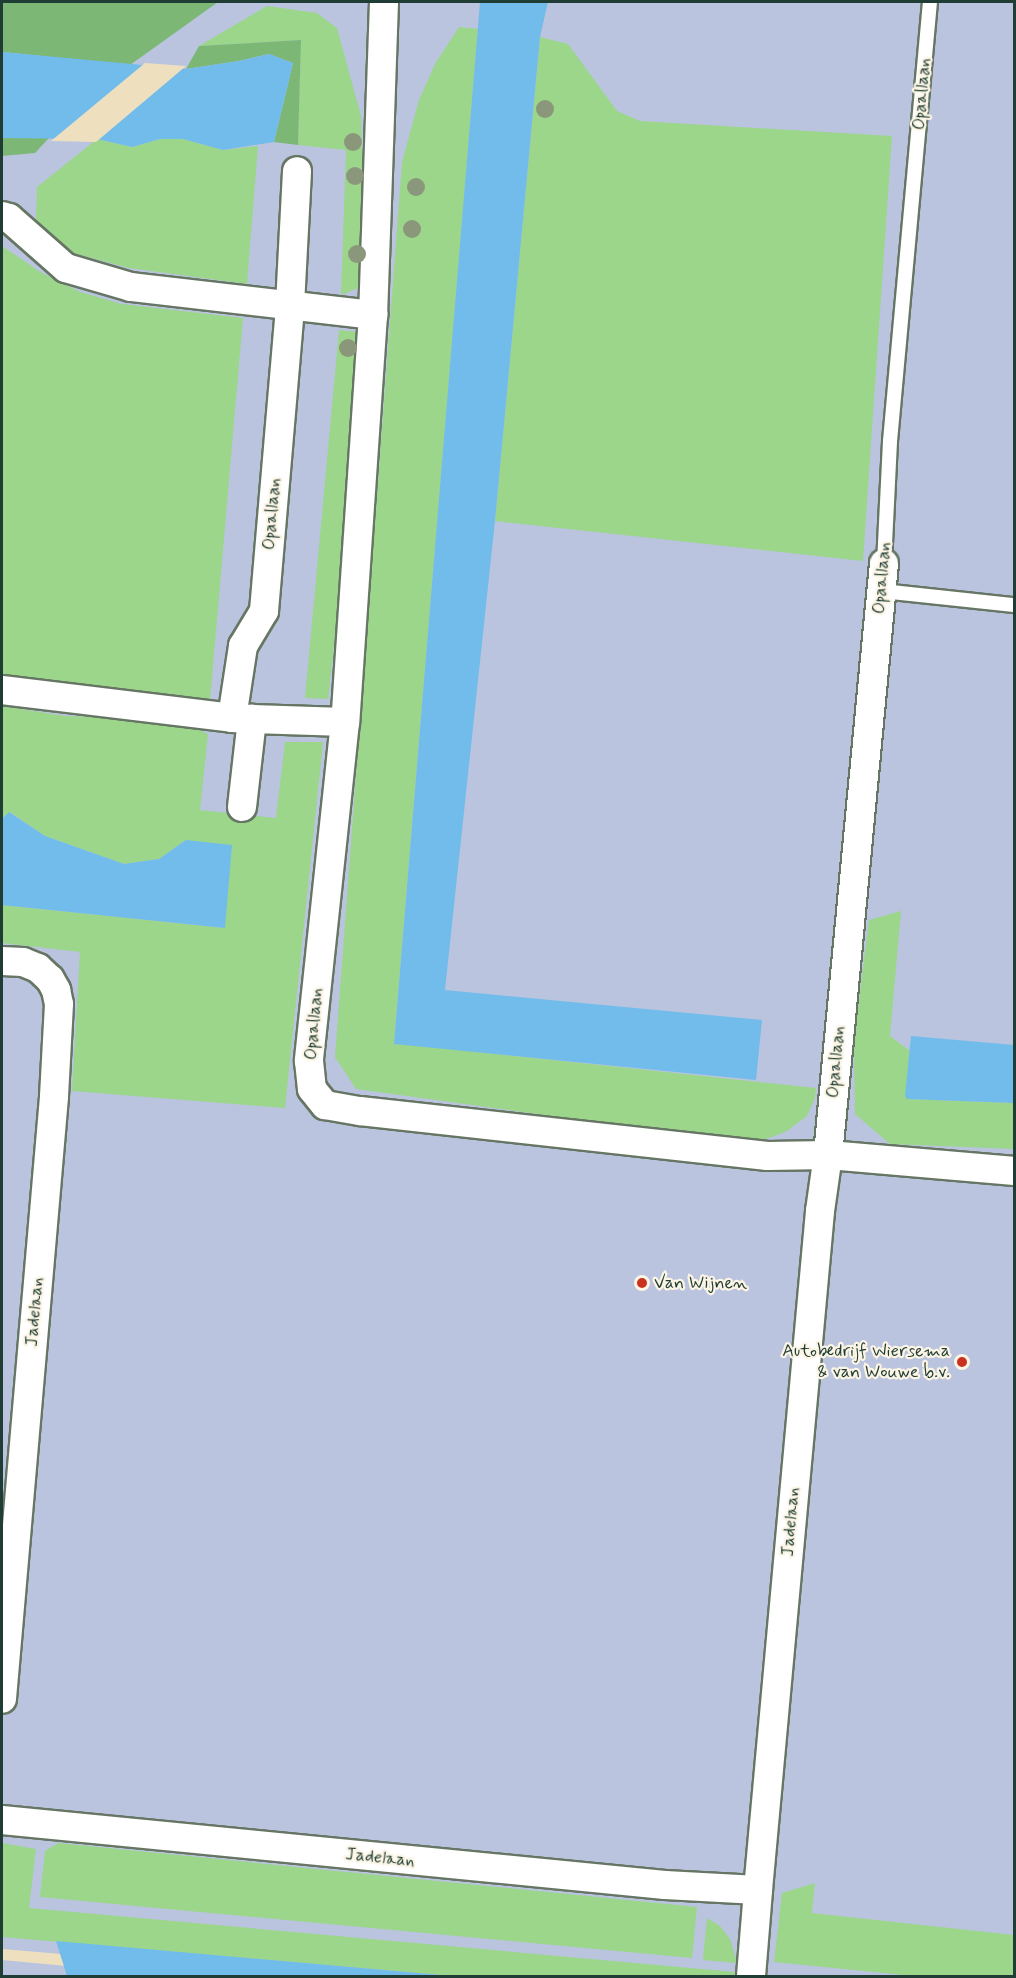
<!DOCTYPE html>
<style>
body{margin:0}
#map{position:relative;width:1016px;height:1978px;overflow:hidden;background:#eee0be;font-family:Mynerve,sans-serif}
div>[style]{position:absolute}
.industrial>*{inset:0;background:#bac4de}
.green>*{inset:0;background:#9bd68a}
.forest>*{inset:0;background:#7cb776}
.water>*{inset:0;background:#72bceb}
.pier>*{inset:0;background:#eee0be}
.roads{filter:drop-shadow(2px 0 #677664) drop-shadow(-2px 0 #677664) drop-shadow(0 2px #677664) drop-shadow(0 -2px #677664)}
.service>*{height:14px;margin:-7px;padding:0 7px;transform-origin:7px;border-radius:7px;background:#fff}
.minor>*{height:28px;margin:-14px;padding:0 14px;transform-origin:14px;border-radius:14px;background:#fff}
.trees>*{width:18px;height:18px;margin:-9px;border-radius:50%;background:#8a977b}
.dots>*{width:16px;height:16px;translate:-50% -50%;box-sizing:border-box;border:3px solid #fcf5e5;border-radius:50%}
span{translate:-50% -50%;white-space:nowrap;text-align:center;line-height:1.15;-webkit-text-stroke:4.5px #fcf5e5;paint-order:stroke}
.street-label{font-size:18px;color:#1f3d34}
.poi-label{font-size:18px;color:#1f3d34}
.left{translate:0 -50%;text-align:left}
.right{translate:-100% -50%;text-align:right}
.frame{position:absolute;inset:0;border:3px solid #1f3d34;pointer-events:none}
</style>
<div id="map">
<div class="industrial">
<div style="clip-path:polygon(2px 2px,1014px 2px,1014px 1976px,322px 1976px,2px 1949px)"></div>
<div style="clip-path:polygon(2px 1960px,174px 1976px,2px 1976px)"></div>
</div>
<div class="green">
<div style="clip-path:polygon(267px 6px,317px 13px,337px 28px,361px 116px,366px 285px,341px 295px,346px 150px,298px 145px,301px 40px,199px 46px)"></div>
<div style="clip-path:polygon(459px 27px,478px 29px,394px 1043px,816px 1088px,815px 1098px,807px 1116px,787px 1131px,772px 1137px,757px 1141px,725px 1140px,356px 1089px,335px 1057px,402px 162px,419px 100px,435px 64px)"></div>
<div style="clip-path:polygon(540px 37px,568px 44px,617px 111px,640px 121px,892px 136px,863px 561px,495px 521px)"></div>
<div style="clip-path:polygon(97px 139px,132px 147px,160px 139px,183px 139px,223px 150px,258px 146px,247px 284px,129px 268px,73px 253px,50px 240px,36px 220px,37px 187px)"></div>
<div style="clip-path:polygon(2px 246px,42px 273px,80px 292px,122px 304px,243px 318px,210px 701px,117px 693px,2px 674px)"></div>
<div style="clip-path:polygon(339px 330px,361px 332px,356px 443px,328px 699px,305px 698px)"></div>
<div style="clip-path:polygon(2px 706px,65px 716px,175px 719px,208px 734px,200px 810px,276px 818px,285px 742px,323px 742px,285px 1108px,72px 1091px,80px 952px,2px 943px,2px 905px,225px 928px,186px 840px,159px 859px,124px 864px,45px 836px,10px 812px,2px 819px)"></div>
<div style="clip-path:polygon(901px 911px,890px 1036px,910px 1051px,907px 1099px,1014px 1103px,1014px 1149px,890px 1144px,855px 1114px,854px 1042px,869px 920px)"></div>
<div style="clip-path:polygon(2px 1843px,36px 1849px,29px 1908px,735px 1972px,734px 1976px,452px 1976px,2px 1937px)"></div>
<div style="clip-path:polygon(58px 1843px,697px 1907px,692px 1958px,40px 1897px,45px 1851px)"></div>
<div style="clip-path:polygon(815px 1883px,812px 1913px,1014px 1935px,1014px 1976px,914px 1976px,774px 1962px,782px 1893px)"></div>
<div style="clip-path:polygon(707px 1918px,720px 1926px,730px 1939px,737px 1963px,703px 1960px)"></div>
</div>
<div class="forest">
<div style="clip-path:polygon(2px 2px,218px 2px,130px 65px,2px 52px)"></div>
<div style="clip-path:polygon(301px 40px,298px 145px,274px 142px,293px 63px,269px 54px,239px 61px,186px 69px,199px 46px)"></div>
<div style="clip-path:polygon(2px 138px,49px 138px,35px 153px,2px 156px)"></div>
</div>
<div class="water">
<div style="clip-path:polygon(480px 2px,548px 2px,540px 37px,495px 521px,445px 990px,762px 1020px,756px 1080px,394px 1044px)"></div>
<div style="clip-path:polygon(2px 52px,186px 69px,239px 61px,269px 54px,293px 63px,274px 142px,223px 150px,183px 139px,160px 139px,132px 147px,97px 139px,2px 138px)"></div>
<div style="clip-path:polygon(9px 812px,45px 836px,124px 864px,159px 859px,186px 840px,232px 845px,225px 928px,2px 905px,2px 819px)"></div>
<div style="clip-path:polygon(911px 1036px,1014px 1045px,1014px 1103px,907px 1099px,905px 1096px)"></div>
<div style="clip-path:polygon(56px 1941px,452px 1976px,67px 1976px)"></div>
</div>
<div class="pier">
<div style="clip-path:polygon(145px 63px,186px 66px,96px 142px,51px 141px)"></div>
</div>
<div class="roads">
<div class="service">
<div style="left:884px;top:564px;width:123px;rotate:-87.2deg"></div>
<div style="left:890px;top:441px;width:441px;rotate:-84.8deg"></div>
<div style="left:882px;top:591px;width:133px;rotate:6.1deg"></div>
</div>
<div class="minor">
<div style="left:384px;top:2px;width:313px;rotate:92deg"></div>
<div style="left:373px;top:315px;width:408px;rotate:93.9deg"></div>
<div style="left:345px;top:722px;width:341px;rotate:96.1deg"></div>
<div style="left:309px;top:1061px;width:28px;rotate:84deg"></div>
<div style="left:312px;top:1089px;width:21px;rotate:51deg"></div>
<div style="left:325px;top:1105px;width:36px;rotate:10deg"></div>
<div style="left:360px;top:1111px;width:410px;rotate:6.3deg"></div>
<div style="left:768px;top:1156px;width:60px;rotate:-1deg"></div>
<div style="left:828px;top:1155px;width:187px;rotate:4.9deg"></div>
<div style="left:2px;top:216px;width:7px;rotate:16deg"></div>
<div style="left:9px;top:218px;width:76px;rotate:41.3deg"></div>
<div style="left:66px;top:268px;width:68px;rotate:16.3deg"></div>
<div style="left:131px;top:287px;width:244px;rotate:6.6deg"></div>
<div style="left:2px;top:690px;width:232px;rotate:6.9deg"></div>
<div style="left:252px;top:719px;width:93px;rotate:1.8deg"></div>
<div style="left:242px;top:807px;width:89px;rotate:-83.5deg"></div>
<div style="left:252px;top:719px;width:20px;rotate:-177deg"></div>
<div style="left:232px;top:718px;width:73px;rotate:-81.3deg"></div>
<div style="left:243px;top:646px;width:41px;rotate:-59deg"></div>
<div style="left:264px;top:611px;width:307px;rotate:-85.1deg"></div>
<div style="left:290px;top:305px;width:134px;rotate:-87deg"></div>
<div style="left:2px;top:961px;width:21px;rotate:3deg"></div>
<div style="left:23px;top:962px;width:16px;rotate:22deg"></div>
<div style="left:38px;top:968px;width:16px;rotate:43deg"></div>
<div style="left:50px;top:979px;width:13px;rotate:61deg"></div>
<div style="left:56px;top:990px;width:14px;rotate:78deg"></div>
<div style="left:59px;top:1004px;width:93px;rotate:93.1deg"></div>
<div style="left:54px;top:1097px;width:604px;rotate:94.94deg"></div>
<div style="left:2px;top:1820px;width:666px;rotate:5.6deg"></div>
<div style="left:665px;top:1885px;width:93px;rotate:3.1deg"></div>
<div style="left:758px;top:1890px;width:682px;rotate:-84.78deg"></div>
<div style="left:820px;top:1211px;width:57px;rotate:-81.9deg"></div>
<div style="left:828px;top:1155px;width:594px;rotate:-84.59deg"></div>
<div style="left:751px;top:1976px;width:86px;rotate:-85.3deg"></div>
</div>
</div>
<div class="trees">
<div style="left:545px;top:109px"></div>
<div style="left:353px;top:142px"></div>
<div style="left:355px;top:176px"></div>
<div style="left:416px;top:187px"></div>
<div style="left:412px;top:229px"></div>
<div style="left:357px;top:254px"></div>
<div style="left:348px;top:348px"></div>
</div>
<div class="dots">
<div style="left:642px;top:1283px;background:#c8321e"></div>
<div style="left:962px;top:1362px;background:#c8321e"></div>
</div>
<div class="street-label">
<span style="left:922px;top:94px;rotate:-85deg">Opaallaan</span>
<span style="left:272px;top:514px;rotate:-85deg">Opaallaan</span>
<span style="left:882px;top:578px;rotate:-85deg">Opaallaan</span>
<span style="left:314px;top:1024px;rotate:-85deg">Opaallaan</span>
<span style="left:836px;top:1062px;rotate:-85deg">Opaallaan</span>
<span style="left:35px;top:1312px;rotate:-85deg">Jadelaan</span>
<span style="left:791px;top:1522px;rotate:-85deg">Jadelaan</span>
<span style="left:380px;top:1858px;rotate:6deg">Jadelaan</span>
</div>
<div class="poi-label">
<span class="left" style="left:654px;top:1283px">Van Wijnen</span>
<span class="right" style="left:950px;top:1362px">Autobedrijf Wiersema<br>&amp; van Wouwe b.v.</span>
</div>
<div class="frame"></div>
</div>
